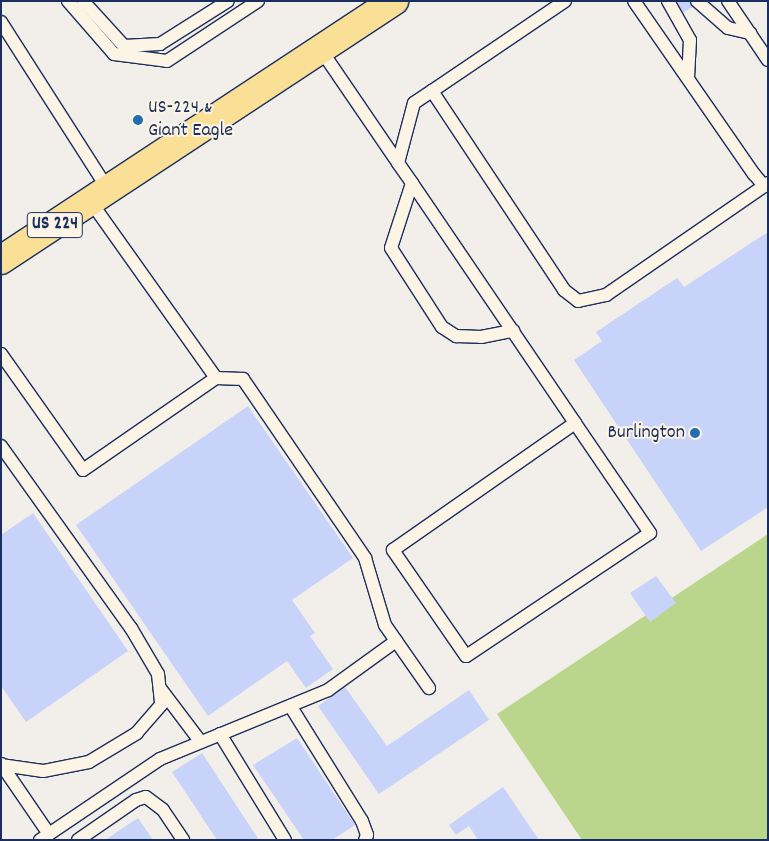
<!DOCTYPE html>
<style>
body{margin:0}
#map{position:relative;width:769px;height:841px;overflow:hidden;background:#f2eee9;font-family:Dekko,sans-serif}
div>[style]{position:absolute}
.green>*{inset:0;background:#bad58c}
.building>*{inset:0;background:#c8d3fa}
.roads{filter:drop-shadow(1px 0 #1b2f5e) drop-shadow(-1px 0 #1b2f5e) drop-shadow(0 1px #1b2f5e) drop-shadow(0 -1px #1b2f5e)}
.lane>*{height:12px;margin:-6px;padding:0 6px;transform-origin:6px;border-radius:6px;background:#fcf5e5}
.primary>*{height:28px;margin:-14px;padding:0 14px;transform-origin:14px;border-radius:14px;background:#fadf96}
.dots>*{width:14px;height:14px;translate:-50% -50%;box-sizing:border-box;border:2px solid #fcf5e5;border-radius:50%}
span{translate:-50% -50%;white-space:nowrap;text-align:center;line-height:1.15;-webkit-text-stroke:4px #fcf5e5;paint-order:stroke}
.shield-label span{padding:1px 4px;background:#fcf5e5;border:1px solid;border-radius:4px;-webkit-text-stroke-width:0}
.shield-label{font-size:19px;color:#1b2f5e;font-weight:700}
.poi-label{font-size:20px;color:#1b2f5e}
.left{translate:0 -50%;text-align:left}
.right{translate:-100% -50%;text-align:right}
.frame{position:absolute;inset:0;border:2px solid #1b2f5e;pointer-events:none}
</style>
<div id="map">
<div class="green">
<div style="clip-path:polygon(768px 534px,768px 840px,582px 840px,497px 714px)"></div>
</div>
<div class="building">
<div style="clip-path:polygon(677px 1px,691px 1px,694px 6px,683px 13px)"></div>
<div style="clip-path:polygon(768px 232px,768px 507px,701px 551px,574px 360px,602px 341px,596px 332px,677px 278px,684px 287px)"></div>
<div style="clip-path:polygon(248px 406px,353px 558px,292px 600px,315px 633px,310px 636px,333px 669px,306px 688px,287px 661px,208px 716px,76px 525px)"></div>
<div style="clip-path:polygon(33px 513px,128px 651px,26px 722px,1px 686px,1px 535px)"></div>
<div style="clip-path:polygon(656px 576px,676px 603px,650px 622px,630px 593px)"></div>
<div style="clip-path:polygon(345px 687px,387px 746px,469px 690px,489px 720px,379px 794px,318px 706px)"></div>
<div style="clip-path:polygon(297px 738px,355px 825px,332px 840px,304px 840px,253px 765px)"></div>
<div style="clip-path:polygon(202px 753px,259px 840px,217px 840px,172px 772px)"></div>
<div style="clip-path:polygon(503px 787px,539px 840px,478px 840px,469px 826px,456px 835px,449px 825px)"></div>
<div style="clip-path:polygon(138px 818px,153px 840px,105px 840px)"></div>
</div>
<div class="roads">
<div class="lane">
<div style="left:68px;top:1px;width:70px;rotate:49deg"></div>
<div style="left:114px;top:54px;width:53px;rotate:7.5deg"></div>
<div style="left:167px;top:61px;width:109px;rotate:-33.4deg"></div>
<div style="left:83px;top:1px;width:61px;rotate:47.7deg"></div>
<div style="left:124px;top:46px;width:36px;rotate:-3deg"></div>
<div style="left:160px;top:44px;width:80px;rotate:-32.3deg"></div>
<div style="left:565px;top:1px;width:161px;rotate:145.9deg"></div>
<div style="left:432px;top:91px;width:239px;rotate:56.4deg"></div>
<div style="left:564px;top:290px;width:18px;rotate:38deg"></div>
<div style="left:578px;top:301px;width:29px;rotate:-12deg"></div>
<div style="left:606px;top:295px;width:192px;rotate:-34.6deg"></div>
<div style="left:634px;top:1px;width:211px;rotate:55.3deg"></div>
<div style="left:754px;top:174px;width:16px;rotate:50deg"></div>
<div style="left:764px;top:186px;width:5px;rotate:-37deg"></div>
<div style="left:668px;top:1px;width:45px;rotate:60.6deg"></div>
<div style="left:690px;top:40px;width:38px;rotate:93deg"></div>
<div style="left:697px;top:1px;width:41px;rotate:41.1deg"></div>
<div style="left:728px;top:28px;width:23px;rotate:13deg"></div>
<div style="left:728px;top:1px;width:71px;rotate:55.9deg"></div>
<div style="left:1px;top:22px;width:198px;rotate:57.4deg"></div>
<div style="left:321px;top:50px;width:137px;rotate:55.7deg"></div>
<div style="left:398px;top:163px;width:24px;rotate:55deg"></div>
<div style="left:412px;top:183px;width:290px;rotate:55.8deg"></div>
<div style="left:575px;top:423px;width:133px;rotate:55.7deg"></div>
<div style="left:650px;top:533px;width:221px;rotate:146.2deg"></div>
<div style="left:466px;top:656px;width:129px;rotate:-124.6deg"></div>
<div style="left:393px;top:550px;width:222px;rotate:-34.9deg"></div>
<div style="left:398px;top:163px;width:62px;rotate:-75.1deg"></div>
<div style="left:414px;top:103px;width:22px;rotate:-34deg"></div>
<div style="left:412px;top:183px;width:68px;rotate:107.9deg"></div>
<div style="left:391px;top:248px;width:94px;rotate:57.2deg"></div>
<div style="left:442px;top:327px;width:17px;rotate:33deg"></div>
<div style="left:456px;top:336px;width:25px;rotate:2deg"></div>
<div style="left:481px;top:337px;width:33px;rotate:-11deg"></div>
<div style="left:1px;top:354px;width:142px;rotate:54.7deg"></div>
<div style="left:83px;top:470px;width:162px;rotate:-34.7deg"></div>
<div style="left:216px;top:378px;width:217px;rotate:-125.4deg"></div>
<div style="left:216px;top:378px;width:27px;rotate:2deg"></div>
<div style="left:243px;top:379px;width:217px;rotate:55.7deg"></div>
<div style="left:365px;top:558px;width:70px;rotate:73.4deg"></div>
<div style="left:385px;top:625px;width:77px;rotate:55.1deg"></div>
<div style="left:1px;top:446px;width:224px;rotate:54.5deg"></div>
<div style="left:131px;top:628px;width:53px;rotate:59.6deg"></div>
<div style="left:158px;top:674px;width:31px;rotate:84deg"></div>
<div style="left:161px;top:705px;width:37px;rotate:131deg"></div>
<div style="left:137px;top:733px;width:56px;rotate:148.9deg"></div>
<div style="left:89px;top:762px;width:47px;rotate:168.9deg"></div>
<div style="left:43px;top:771px;width:41px;rotate:-171.7deg"></div>
<div style="left:160px;top:688px;width:66px;rotate:53deg"></div>
<div style="left:291px;top:707px;width:134px;rotate:58.1deg"></div>
<div style="left:362px;top:821px;width:15px;rotate:70deg"></div>
<div style="left:367px;top:835px;width:5px;rotate:112deg"></div>
<div style="left:220px;top:734px;width:124px;rotate:58.5deg"></div>
<div style="left:1px;top:764px;width:85px;rotate:55.6deg"></div>
<div style="left:49px;top:834px;width:11px;rotate:146deg"></div>
<div style="left:49px;top:834px;width:134px;rotate:-34deg"></div>
<div style="left:160px;top:759px;width:182px;rotate:-22.3deg"></div>
<div style="left:328px;top:690px;width:84px;rotate:-35.8deg"></div>
<div style="left:78px;top:840px;width:70px;rotate:-34.6deg"></div>
<div style="left:136px;top:800px;width:10px;rotate:-17deg"></div>
<div style="left:146px;top:797px;width:21px;rotate:37deg"></div>
<div style="left:163px;top:810px;width:36px;rotate:56deg"></div>
</div>
<div class="primary">
<div style="left:1px;top:260px;width:471px;rotate:-33.4deg"></div>
</div>
</div>
<div class="dots">
<div style="left:138px;top:120px;background:#1f6fb2"></div>
<div style="left:695px;top:433px;background:#1f6fb2"></div>
</div>
<div class="shield-label">
<span style="left:55px;top:225px">US 224</span>
</div>
<div class="poi-label">
<span class="left" style="left:148px;top:120px">US-224 &amp;<br>Giant Eagle</span>
<span class="right" style="left:685px;top:433px">Burlington</span>
</div>
<div class="frame"></div>
</div>
